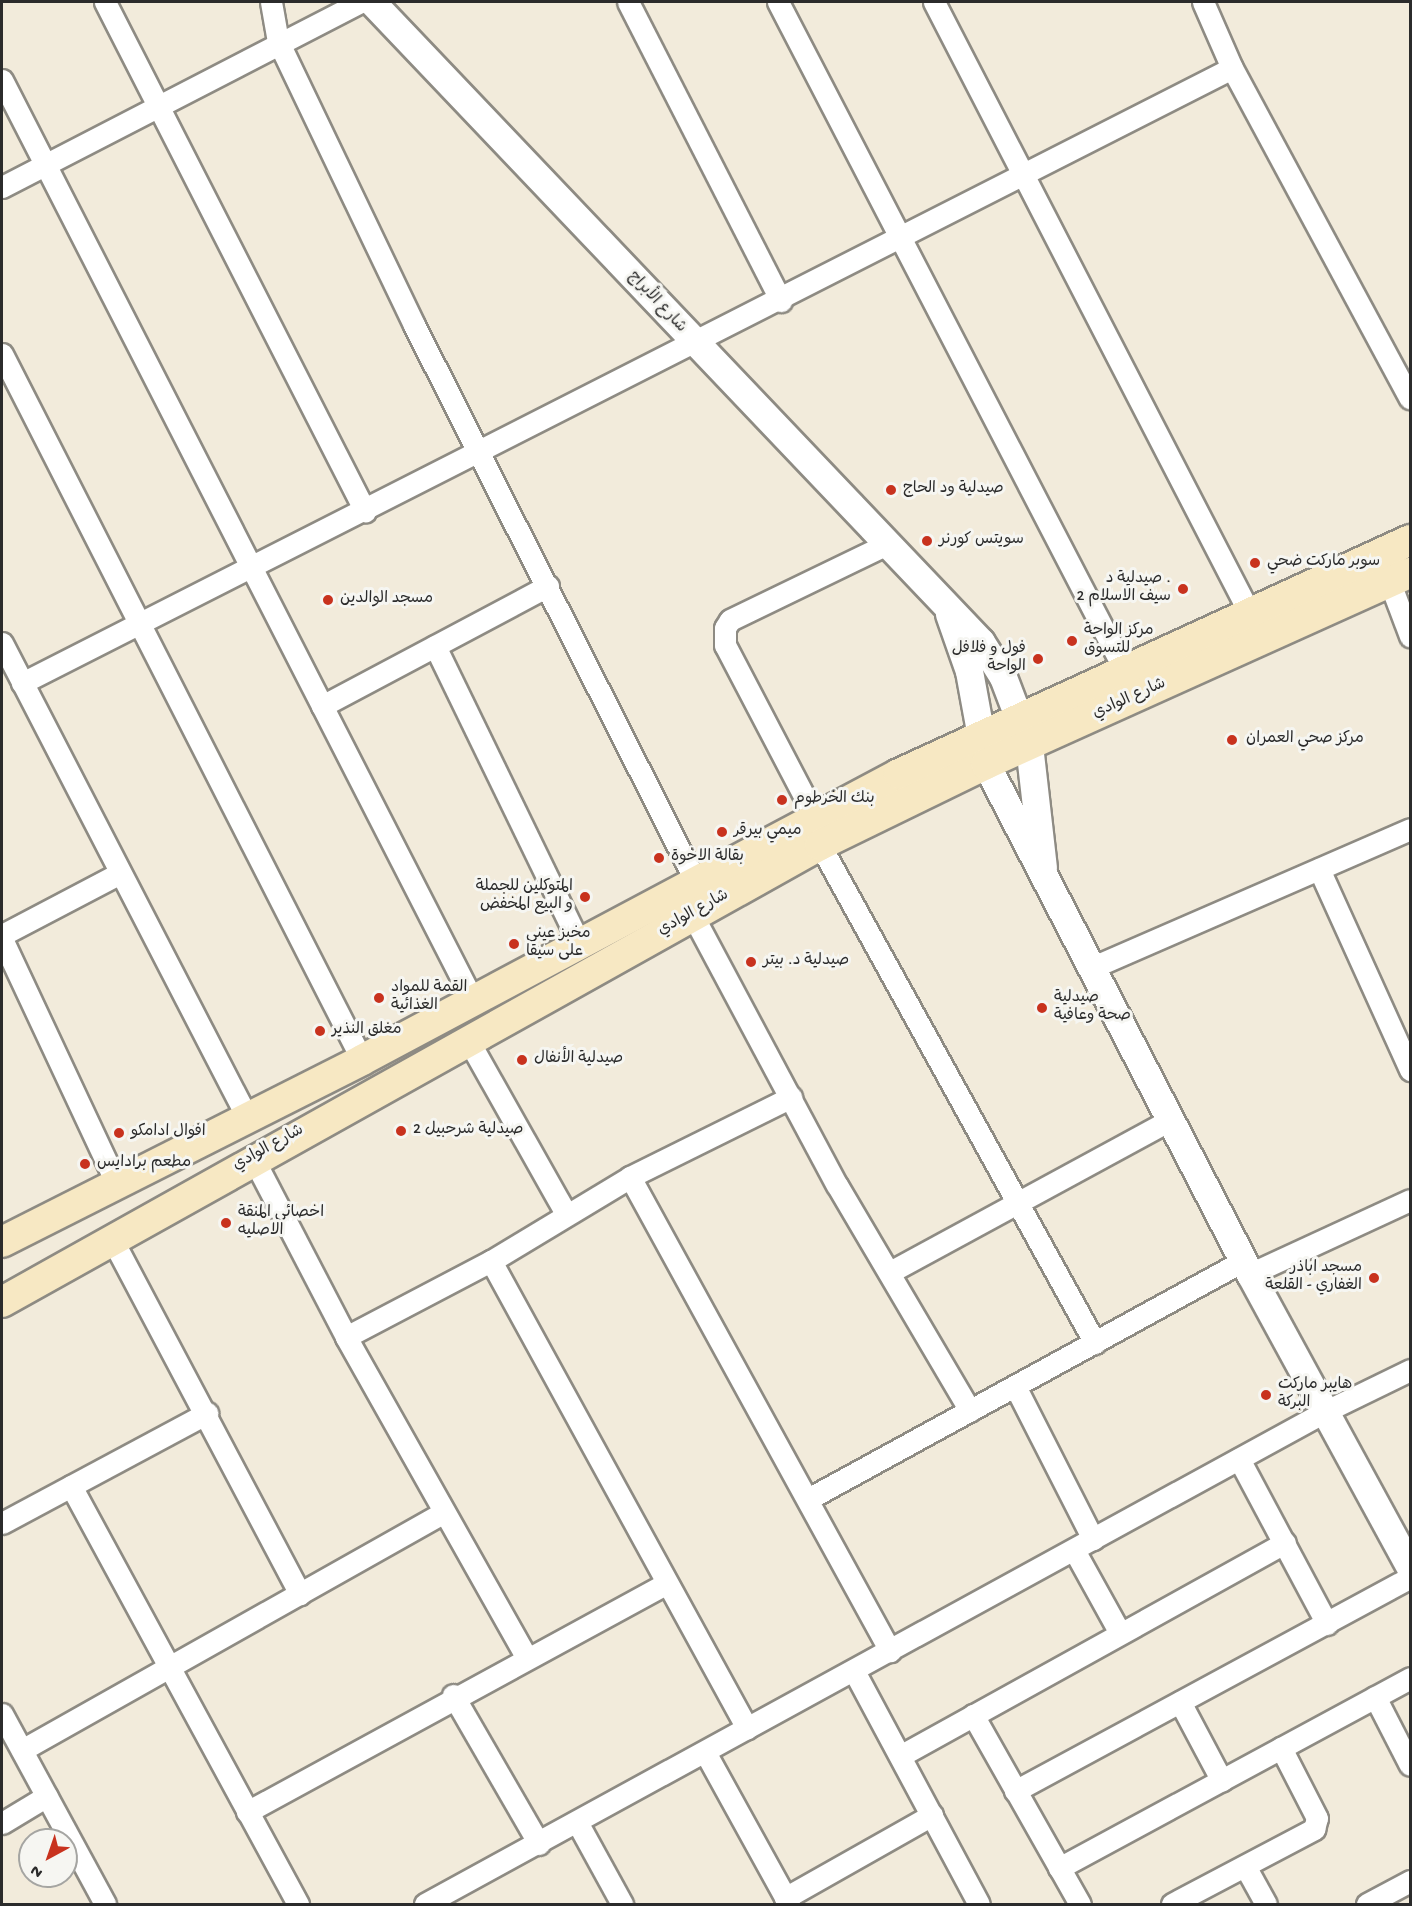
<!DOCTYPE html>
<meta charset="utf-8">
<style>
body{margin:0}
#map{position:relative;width:1412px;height:1906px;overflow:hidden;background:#f2ebdb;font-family:"Gochi Hand","Playpen Sans Arabic",sans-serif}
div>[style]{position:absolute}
.roads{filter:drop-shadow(2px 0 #8e8b83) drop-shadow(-2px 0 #8e8b83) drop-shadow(0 2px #8e8b83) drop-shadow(0 -2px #8e8b83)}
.minor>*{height:21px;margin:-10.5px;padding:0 10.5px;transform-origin:10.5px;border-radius:10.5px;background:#fff}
.tertiary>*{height:27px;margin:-13.5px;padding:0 13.5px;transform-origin:13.5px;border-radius:13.5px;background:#fff}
.secondary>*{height:30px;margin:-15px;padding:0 15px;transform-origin:15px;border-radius:15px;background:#f7e8c3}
.dots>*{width:16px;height:16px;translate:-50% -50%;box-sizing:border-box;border:3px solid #f6f6f2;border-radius:50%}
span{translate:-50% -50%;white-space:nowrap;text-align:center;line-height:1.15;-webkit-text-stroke:6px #f6f6f2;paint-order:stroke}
.street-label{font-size:16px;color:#2b2b2b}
.poi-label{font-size:16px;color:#2b2b2b}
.left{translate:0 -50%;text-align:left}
.right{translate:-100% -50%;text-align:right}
.frame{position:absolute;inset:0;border:3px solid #2b2b2b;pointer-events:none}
.north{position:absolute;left:18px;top:1828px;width:60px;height:60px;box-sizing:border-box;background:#f6f6f2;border:2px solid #a5a5a2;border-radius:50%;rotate:220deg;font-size:16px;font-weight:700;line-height:24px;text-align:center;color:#2b2b2b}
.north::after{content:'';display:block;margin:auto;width:21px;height:27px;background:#c8321e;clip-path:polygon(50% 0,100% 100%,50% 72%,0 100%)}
</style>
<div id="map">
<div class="roads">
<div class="minor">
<div style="left:105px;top:2px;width:572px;rotate:62.94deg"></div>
<div style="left:271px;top:2px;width:40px;rotate:80deg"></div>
<div style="left:278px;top:41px;width:315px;rotate:64.4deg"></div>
<div style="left:414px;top:325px;width:624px;rotate:63.15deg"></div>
<div style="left:628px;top:2px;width:336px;rotate:62.9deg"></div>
<div style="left:778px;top:2px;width:751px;rotate:62.58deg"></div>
<div style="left:934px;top:2px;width:687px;rotate:62.69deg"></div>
<div style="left:1203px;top:2px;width:72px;rotate:66.3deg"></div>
<div style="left:1232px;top:68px;width:375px;rotate:61.7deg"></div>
<div style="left:2px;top:80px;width:1034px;rotate:62.91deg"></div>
<div style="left:2px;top:187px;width:404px;rotate:-27.3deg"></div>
<div style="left:2px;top:354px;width:792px;rotate:62.98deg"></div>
<div style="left:1390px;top:583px;width:57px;rotate:69.3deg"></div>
<div style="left:2px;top:643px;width:536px;rotate:62.67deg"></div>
<div style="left:435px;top:646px;width:331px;rotate:64.1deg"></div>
<div style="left:22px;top:683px;width:1357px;rotate:-26.94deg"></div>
<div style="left:322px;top:706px;width:256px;rotate:-28deg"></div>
<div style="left:815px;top:817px;width:194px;rotate:-117.6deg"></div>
<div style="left:725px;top:645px;width:17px;rotate:-90deg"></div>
<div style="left:725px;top:628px;width:9px;rotate:-58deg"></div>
<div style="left:730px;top:620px;width:172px;rotate:-25.8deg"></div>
<div style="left:820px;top:845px;width:569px;rotate:61.09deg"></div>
<div style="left:1319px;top:869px;width:221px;rotate:65.6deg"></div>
<div style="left:692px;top:914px;width:307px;rotate:61.9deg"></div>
<div style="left:837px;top:1185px;width:262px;rotate:59.5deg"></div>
<div style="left:2px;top:935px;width:131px;rotate:-27.7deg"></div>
<div style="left:2px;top:939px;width:272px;rotate:64.9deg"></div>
<div style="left:1091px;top:968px;width:348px;rotate:-23.5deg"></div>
<div style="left:467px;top:1038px;width:200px;rotate:60.6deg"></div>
<div style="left:253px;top:1158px;width:202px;rotate:62.5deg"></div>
<div style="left:346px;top:1337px;width:366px;rotate:60.6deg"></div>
<div style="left:630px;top:1177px;width:541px;rotate:61.25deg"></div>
<div style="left:112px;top:1239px;width:402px;rotate:62.1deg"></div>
<div style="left:491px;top:1261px;width:533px;rotate:61.27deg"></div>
<div style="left:890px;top:1272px;width:319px;rotate:-28.5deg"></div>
<div style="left:1250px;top:1274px;width:176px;rotate:-24.8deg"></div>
<div style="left:346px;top:1337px;width:164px;rotate:-27.7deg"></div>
<div style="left:491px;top:1261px;width:162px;rotate:-31.1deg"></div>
<div style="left:630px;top:1177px;width:180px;rotate:-26.4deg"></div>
<div style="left:1015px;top:1386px;width:172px;rotate:63deg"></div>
<div style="left:1239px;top:1459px;width:187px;rotate:61.9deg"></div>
<div style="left:71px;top:1486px;width:476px;rotate:61.5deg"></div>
<div style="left:808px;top:1499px;width:496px;rotate:-28.7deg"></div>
<div style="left:2px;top:1523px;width:233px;rotate:-28.2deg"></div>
<div style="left:1074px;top:1550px;width:95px;rotate:61deg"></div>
<div style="left:854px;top:1671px;width:264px;rotate:61.8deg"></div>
<div style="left:453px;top:1695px;width:172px;rotate:60deg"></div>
<div style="left:1375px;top:1697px;width:76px;rotate:62.8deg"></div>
<div style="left:1180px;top:1702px;width:89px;rotate:62deg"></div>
<div style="left:2px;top:1714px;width:216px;rotate:61.5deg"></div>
<div style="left:973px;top:1715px;width:217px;rotate:60.5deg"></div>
<div style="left:22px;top:1750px;width:484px;rotate:-29.4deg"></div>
<div style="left:705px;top:1752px;width:174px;rotate:61.1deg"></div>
<div style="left:900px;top:1756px;width:440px;rotate:-29deg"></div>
<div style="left:1015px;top:1791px;width:449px;rotate:-28.4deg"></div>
<div style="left:247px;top:1812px;width:478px;rotate:-28.6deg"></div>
<div style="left:577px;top:1822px;width:94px;rotate:61.2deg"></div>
<div style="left:2px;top:1823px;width:52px;rotate:-31deg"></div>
<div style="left:1245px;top:1866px;width:43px;rotate:61.1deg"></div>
<div style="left:1059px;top:1868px;width:399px;rotate:-28.4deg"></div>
<div style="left:785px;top:1898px;width:169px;rotate:-29.5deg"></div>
<div style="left:425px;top:1904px;width:1025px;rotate:-28.69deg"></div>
<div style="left:1324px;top:1412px;width:96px;rotate:-26deg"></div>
<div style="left:1172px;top:1904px;width:161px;rotate:-27.8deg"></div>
<div style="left:1314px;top:1829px;width:11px;rotate:-75deg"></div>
<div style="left:1317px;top:1818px;width:79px;rotate:-117.2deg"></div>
<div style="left:1367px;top:1904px;width:49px;rotate:-28.1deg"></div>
</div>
<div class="tertiary">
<div style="left:372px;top:2px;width:883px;rotate:46.42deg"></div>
<div style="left:981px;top:642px;width:41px;rotate:57.8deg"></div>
<div style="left:1003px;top:677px;width:73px;rotate:69.1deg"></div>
<div style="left:1029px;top:745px;width:123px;rotate:83.5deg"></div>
<div style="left:949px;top:614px;width:60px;rotate:70.7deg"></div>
<div style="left:969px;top:671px;width:95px;rotate:79.6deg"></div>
<div style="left:986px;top:764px;width:574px;rotate:62.63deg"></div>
<div style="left:1250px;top:1274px;width:334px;rotate:61.4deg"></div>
</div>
<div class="secondary">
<div style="left:2px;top:1242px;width:403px;rotate:-26.8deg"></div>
<div style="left:362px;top:1060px;width:608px;rotate:-28.04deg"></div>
<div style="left:899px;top:774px;width:562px;rotate:-24.6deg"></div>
<div style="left:2px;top:1302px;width:937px;rotate:-29.19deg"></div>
<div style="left:820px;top:845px;width:185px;rotate:-26deg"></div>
<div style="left:986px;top:764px;width:465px;rotate:-24.3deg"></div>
</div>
</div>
<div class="dots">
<div style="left:891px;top:490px;background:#c8321e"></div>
<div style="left:927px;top:541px;background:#c8321e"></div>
<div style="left:1255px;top:563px;background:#c8321e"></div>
<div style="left:1183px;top:589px;background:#c8321e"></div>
<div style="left:328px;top:600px;background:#c8321e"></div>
<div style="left:1072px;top:641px;background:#c8321e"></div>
<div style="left:1038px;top:659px;background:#c8321e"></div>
<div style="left:1232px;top:740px;background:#c8321e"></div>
<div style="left:782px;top:800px;background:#c8321e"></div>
<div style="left:722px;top:832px;background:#c8321e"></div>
<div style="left:659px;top:858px;background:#c8321e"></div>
<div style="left:585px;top:897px;background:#c8321e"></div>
<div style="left:514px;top:944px;background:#c8321e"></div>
<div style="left:751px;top:962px;background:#c8321e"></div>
<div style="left:379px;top:998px;background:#c8321e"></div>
<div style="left:1042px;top:1008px;background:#c8321e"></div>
<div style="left:320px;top:1031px;background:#c8321e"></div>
<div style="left:522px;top:1060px;background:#c8321e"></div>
<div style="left:401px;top:1131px;background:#c8321e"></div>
<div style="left:119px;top:1133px;background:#c8321e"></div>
<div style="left:85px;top:1164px;background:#c8321e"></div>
<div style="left:226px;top:1223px;background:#c8321e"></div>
<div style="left:1374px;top:1278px;background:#c8321e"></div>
<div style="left:1266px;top:1395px;background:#c8321e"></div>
</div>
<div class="street-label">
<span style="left:656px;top:303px;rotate:47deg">شارع الأبراج</span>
<span style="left:1130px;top:700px;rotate:-24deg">شارع الوادي</span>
<span style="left:694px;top:914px;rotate:-29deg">شارع الوادي</span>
<span style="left:269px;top:1149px;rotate:-29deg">شارع الوادي</span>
</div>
<div class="poi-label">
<span class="left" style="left:903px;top:490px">صيدلية ود الحاج</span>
<span class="left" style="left:939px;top:541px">سويتس كورنر</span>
<span class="left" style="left:1267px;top:563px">سوبر ماركت ضحي</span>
<span class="right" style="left:1171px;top:589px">صيدلية د .<br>سيف الاسلام 2</span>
<span class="left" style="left:340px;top:600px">مسجد الوالدين</span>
<span class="left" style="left:1084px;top:641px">مركز الواحة<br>للتسوق</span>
<span class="right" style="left:1026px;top:659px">فول و فلافل<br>الواحة</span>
<span class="left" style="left:1246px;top:740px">مركز صحي العمران</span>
<span class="left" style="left:794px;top:800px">بنك الخرطوم</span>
<span class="left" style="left:734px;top:832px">ميمي بيرقر</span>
<span class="left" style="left:671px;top:858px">بقالة الاخوة</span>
<span class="right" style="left:573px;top:897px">المتوكلين للجملة<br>و البيع المخفض</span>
<span class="left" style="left:526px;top:944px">مخبز عيني<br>على سيقا</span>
<span class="left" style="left:763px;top:962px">صيدلية د. بيتر</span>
<span class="left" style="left:391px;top:998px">القمة للمواد<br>الغذائية</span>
<span class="left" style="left:1054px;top:1008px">صيدلية<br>صحة وعافية</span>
<span class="left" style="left:332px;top:1031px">مغلق النذير</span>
<span class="left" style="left:534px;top:1060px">صيدلية الأنفال</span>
<span class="left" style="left:413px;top:1131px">صيدلية شرحبيل 2</span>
<span class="left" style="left:131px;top:1133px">افوال ادامكو</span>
<span class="left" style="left:97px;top:1164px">مطعم برادايس</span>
<span class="left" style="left:238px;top:1223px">اخصائي المنقة<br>الاصليه</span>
<span class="right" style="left:1362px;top:1278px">مسجد اباذر<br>الغفاري - القلعة</span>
<span class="left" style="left:1278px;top:1395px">هايبر ماركت<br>البركة</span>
</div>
<div class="frame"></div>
<div class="north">N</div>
</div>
